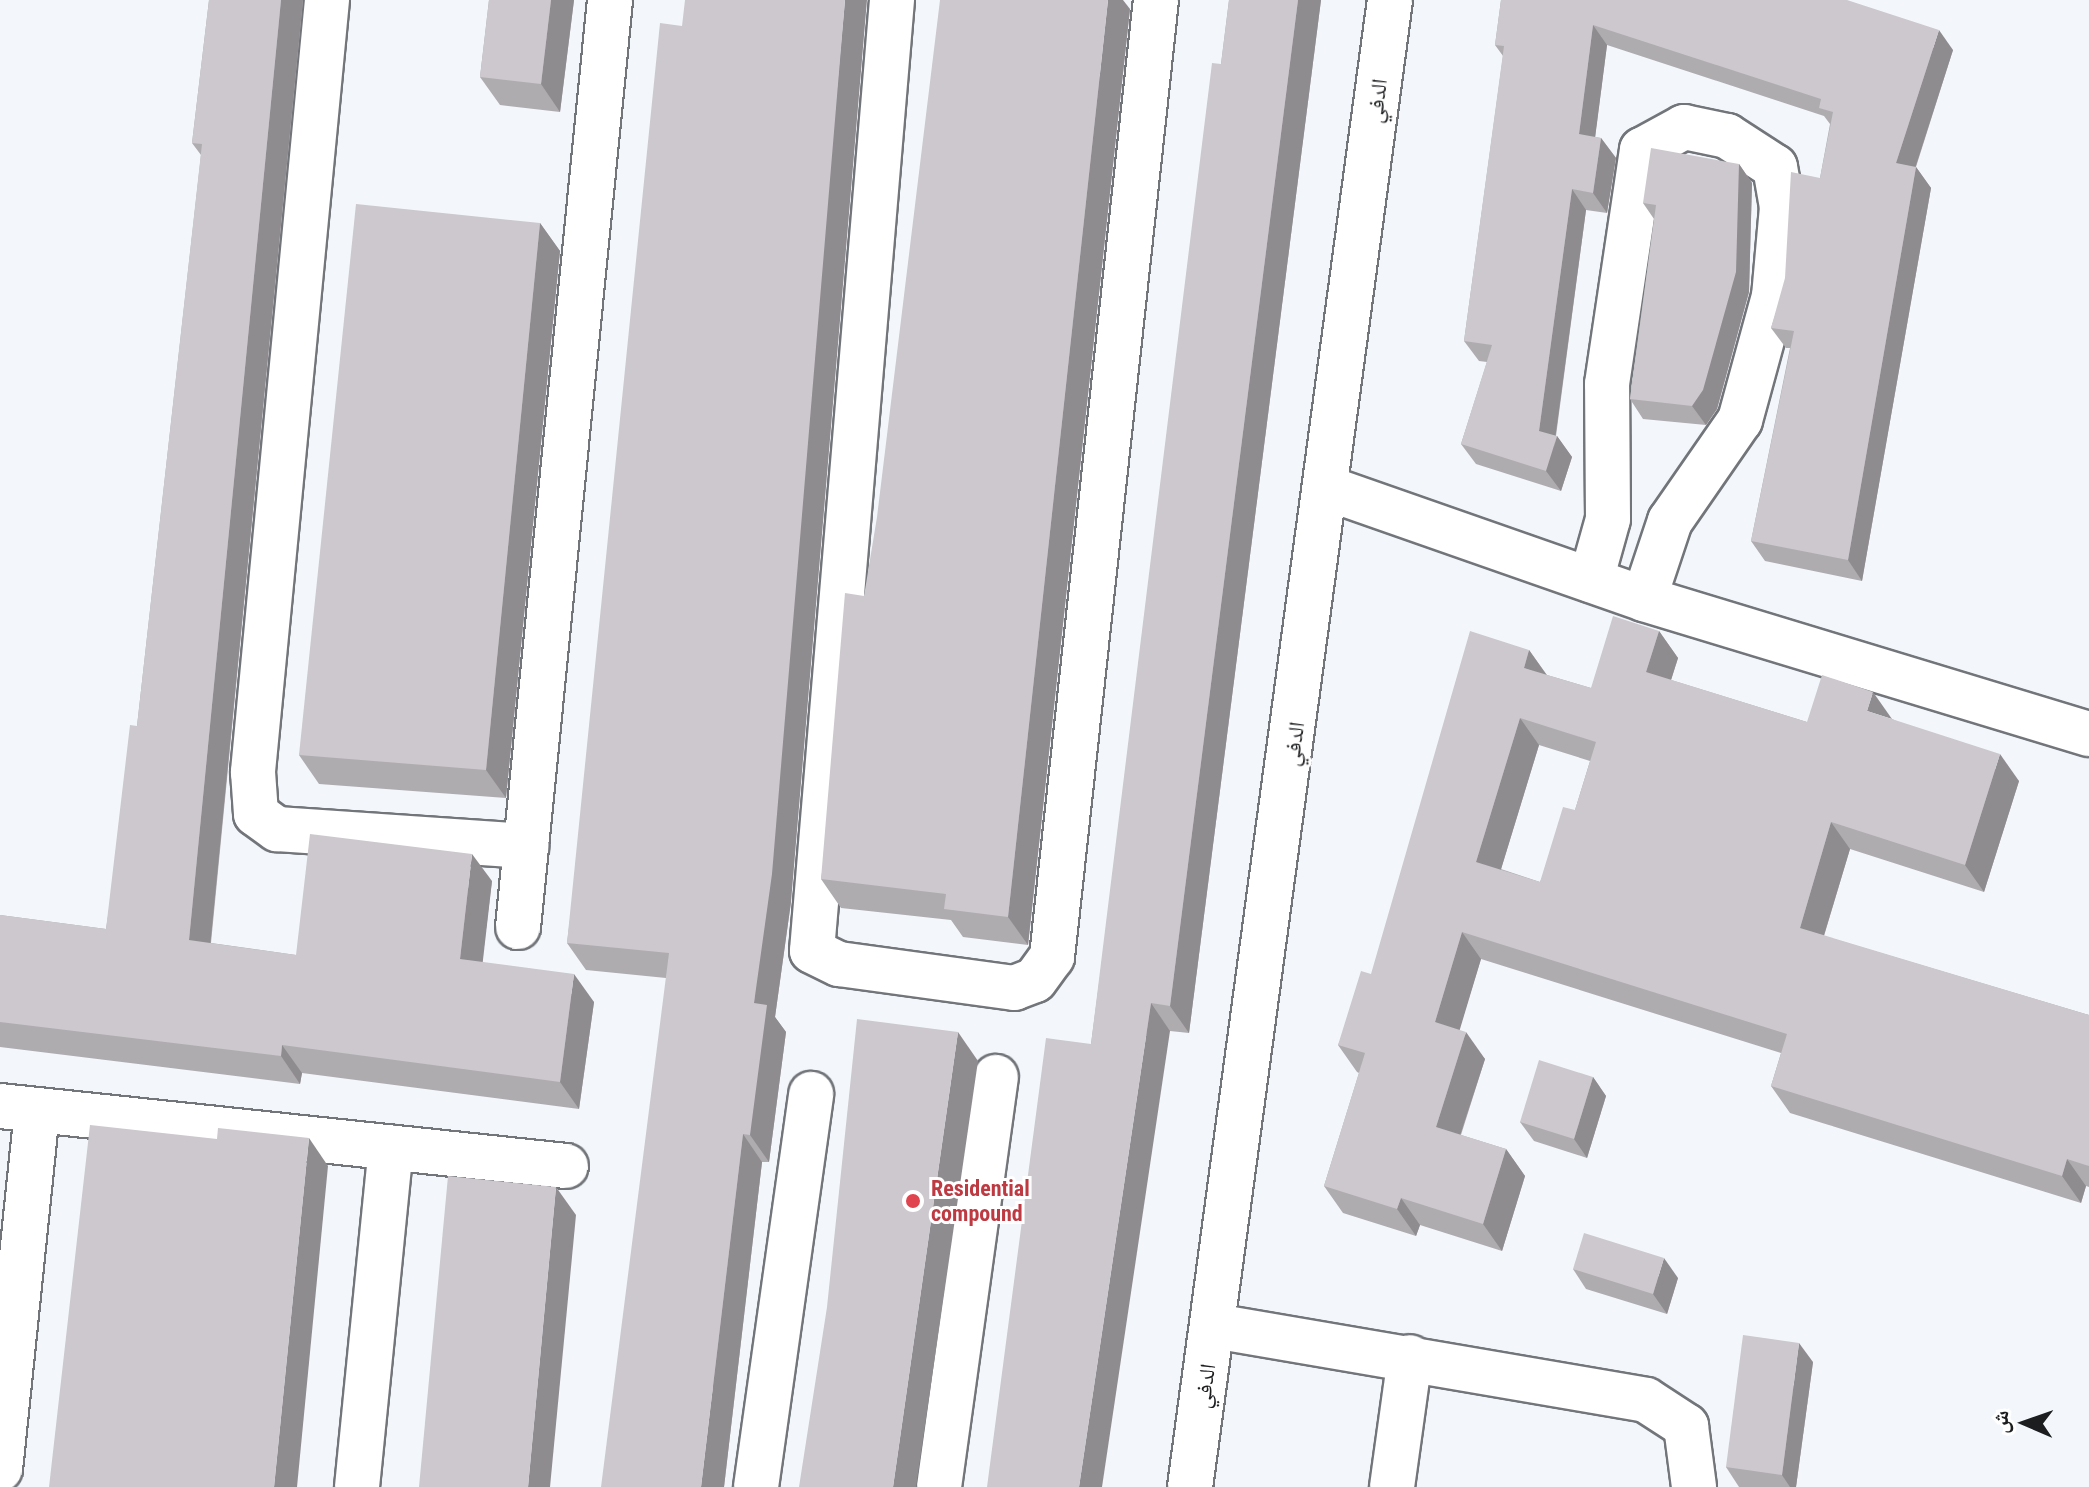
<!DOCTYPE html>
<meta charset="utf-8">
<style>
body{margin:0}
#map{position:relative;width:2089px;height:1487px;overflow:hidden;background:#f3f7fc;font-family:"Roboto Condensed","Noto Naskh Arabic",sans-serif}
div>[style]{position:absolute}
.roads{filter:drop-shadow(2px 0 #72757a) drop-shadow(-2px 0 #72757a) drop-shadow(0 2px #72757a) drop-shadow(0 -2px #72757a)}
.minor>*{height:44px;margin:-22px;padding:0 22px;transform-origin:22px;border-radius:22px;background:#fff}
.wall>*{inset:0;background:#afacb0}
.shaded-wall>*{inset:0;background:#8f8c90}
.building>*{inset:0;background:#ccc8cd}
.dots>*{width:22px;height:22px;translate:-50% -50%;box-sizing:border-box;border:4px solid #fff;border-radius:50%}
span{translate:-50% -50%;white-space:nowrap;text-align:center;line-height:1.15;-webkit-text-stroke:6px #fff;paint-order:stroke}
.street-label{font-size:22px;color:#1c1d1f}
.health-label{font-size:22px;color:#be3a42;font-weight:700}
.left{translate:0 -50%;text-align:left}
.north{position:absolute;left:1985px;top:1383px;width:80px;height:80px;-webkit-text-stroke:6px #fff;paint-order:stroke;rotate:272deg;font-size:22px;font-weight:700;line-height:32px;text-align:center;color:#1c1d1f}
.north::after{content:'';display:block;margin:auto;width:28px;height:36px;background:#1c1d1f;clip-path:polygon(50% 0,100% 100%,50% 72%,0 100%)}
</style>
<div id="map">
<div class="roads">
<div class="minor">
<div style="left:327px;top:0;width:776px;rotate:95.48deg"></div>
<div style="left:253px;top:772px;width:42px;rotate:85.9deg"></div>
<div style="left:256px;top:814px;width:26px;rotate:36deg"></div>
<div style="left:277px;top:829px;width:250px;rotate:3.9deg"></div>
<div style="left:892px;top:0;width:954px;rotate:94.81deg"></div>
<div style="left:812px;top:951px;width:30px;rotate:26deg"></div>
<div style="left:839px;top:964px;width:177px;rotate:7.8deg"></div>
<div style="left:1014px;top:988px;width:22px;rotate:-21deg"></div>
<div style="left:1035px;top:980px;width:29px;rotate:-54deg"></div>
<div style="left:1052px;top:957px;width:963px;rotate:-83.8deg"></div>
<div style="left:1330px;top:489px;width:333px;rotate:19.3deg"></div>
<div style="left:1644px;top:599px;width:465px;rotate:16.9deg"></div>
<div style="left:1591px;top:580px;width:63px;rotate:-74.4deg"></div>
<div style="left:1608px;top:519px;width:135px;rotate:-90.4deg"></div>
<div style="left:1607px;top:384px;width:237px;rotate:-81.5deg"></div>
<div style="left:1642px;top:150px;width:48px;rotate:-28.7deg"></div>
<div style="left:1684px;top:127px;width:44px;rotate:11.8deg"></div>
<div style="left:1727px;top:136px;width:57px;rotate:32.9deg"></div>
<div style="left:1775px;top:167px;width:41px;rotate:80.1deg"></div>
<div style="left:1782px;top:207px;width:89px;rotate:95.1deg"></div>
<div style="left:1774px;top:296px;width:129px;rotate:105.3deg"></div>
<div style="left:1740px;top:420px;width:123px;rotate:124.7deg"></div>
<div style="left:1670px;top:521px;width:82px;rotate:108.4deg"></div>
<div style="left:518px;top:927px;width:932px;rotate:-84.33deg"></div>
<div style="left:0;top:1106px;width:569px;rotate:6.05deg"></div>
<div style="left:1214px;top:1326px;width:438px;rotate:9.7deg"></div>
<div style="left:1646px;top:1400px;width:48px;rotate:33deg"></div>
<div style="left:1686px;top:1426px;width:62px;rotate:82.5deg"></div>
<div style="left:0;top:1469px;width:361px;rotate:-84.1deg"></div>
<div style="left:357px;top:1487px;width:341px;rotate:-84.3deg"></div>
<div style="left:756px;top:1487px;width:397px;rotate:-82deg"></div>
<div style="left:939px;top:1487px;width:414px;rotate:-82.1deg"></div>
<div style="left:1190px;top:1487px;width:1500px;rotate:-82.34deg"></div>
<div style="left:1392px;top:1487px;width:131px;rotate:-82.1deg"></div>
</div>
</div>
<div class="wall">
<div style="clip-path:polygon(209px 0,303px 0,211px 943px,296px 955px,492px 881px,482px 962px,594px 1002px,579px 1109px,302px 1073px,300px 1084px,0 1047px,0 915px,106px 929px,137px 726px,201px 155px,192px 143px)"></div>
<div style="clip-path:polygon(489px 0,574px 0,560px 112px,500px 105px,480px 77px)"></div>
<div style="clip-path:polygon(1229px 0,1321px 0,1189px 1033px,1170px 1031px,1091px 1044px,1221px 64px)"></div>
<div style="clip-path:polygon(1501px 0,1953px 50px,1916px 167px,1931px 188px,1862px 581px,1765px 561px,1751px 541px,1790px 348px,1786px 348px,1771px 328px,1820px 178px,1830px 124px,1824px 116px,1607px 45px,1595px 137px,1601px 138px,1616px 158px,1607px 213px,1586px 210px,1556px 436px,1557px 436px,1572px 457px,1561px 491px,1476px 464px,1461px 444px,1487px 362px,1479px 361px,1464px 341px,1503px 56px,1495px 45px)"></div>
<div style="clip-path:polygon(1130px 9px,1028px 945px,963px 937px,951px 920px,841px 908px,821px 879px,864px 596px)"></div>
<div style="clip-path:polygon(682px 26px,791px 902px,775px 1017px,786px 1032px,769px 1162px,762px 1162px,724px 1487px,666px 978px,586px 970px,567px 943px)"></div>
<div style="clip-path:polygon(1739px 164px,1752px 183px,1749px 292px,1717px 409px,1706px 425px,1643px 419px,1630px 399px,1654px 219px,1643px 203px)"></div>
<div style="clip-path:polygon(540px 223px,560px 251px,506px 798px,319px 784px,299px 755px)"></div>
<div style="clip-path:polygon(evenodd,1659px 631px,1678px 658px,1671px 680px,1807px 722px,1892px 719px,2019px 781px,1984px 892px,1850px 849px,1824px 936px,2089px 1015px,2089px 1187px,2086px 1186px,2081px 1203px,1790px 1113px,1771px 1086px,1781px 1053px,1481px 959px,1459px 1030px,1485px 1059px,1461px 1135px,1506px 1149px,1525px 1176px,1502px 1251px,1420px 1225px,1416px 1236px,1343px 1213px,1324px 1186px,1359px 1073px,1357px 1072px,1338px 1045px,1529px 650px,1547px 675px,1591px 688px,1659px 631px,1539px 745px,1590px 761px,1575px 810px,1540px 882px,1501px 869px,1539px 745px)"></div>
<div style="clip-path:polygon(1593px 1077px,1606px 1096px,1587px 1158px,1534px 1141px,1520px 1122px)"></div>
<div style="clip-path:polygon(1573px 1269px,1678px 1278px,1667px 1314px,1586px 1289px)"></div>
<div style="clip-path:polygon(1813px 1362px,1796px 1487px,1739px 1487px,1726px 1467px)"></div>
</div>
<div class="shaded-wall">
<div style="clip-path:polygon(281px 0,303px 0,208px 968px,189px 940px)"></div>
<div style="clip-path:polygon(551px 0,574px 0,560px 112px,541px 84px)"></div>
<div style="clip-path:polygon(845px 0,867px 0,791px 902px,775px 1017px,786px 1032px,769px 1162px,750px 1135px,754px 1003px)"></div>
<div style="clip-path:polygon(1108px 0,1123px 0,1130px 9px,1028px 945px,1008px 917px)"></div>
<div style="clip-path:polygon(1298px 0,1321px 0,1189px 1033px,1170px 1006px)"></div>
<div style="clip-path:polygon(1593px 25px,1607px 45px,1593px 154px,1579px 134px)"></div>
<div style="clip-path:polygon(1939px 30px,1953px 50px,1910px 184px,1896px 163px)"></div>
<div style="clip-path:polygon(1601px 138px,1616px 158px,1607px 213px,1593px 193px)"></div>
<div style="clip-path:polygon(1739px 164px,1752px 183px,1749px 292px,1717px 409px,1706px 425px,1692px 406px)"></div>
<div style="clip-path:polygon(1916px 167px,1931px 188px,1862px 581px,1848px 560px)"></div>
<div style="clip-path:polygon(1572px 189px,1586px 210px,1554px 447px,1557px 436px,1572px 457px,1561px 491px,1546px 471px,1539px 431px)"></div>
<div style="clip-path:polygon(540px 223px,560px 251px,506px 798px,486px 770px)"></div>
<div style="clip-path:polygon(1659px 631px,1678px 658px,1665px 699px,1646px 672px)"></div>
<div style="clip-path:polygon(1529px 650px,1548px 677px,1524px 668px)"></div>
<div style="clip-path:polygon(1873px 692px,1892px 719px,1867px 711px)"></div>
<div style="clip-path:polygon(1520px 718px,1539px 745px,1495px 889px,1476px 862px)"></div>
<div style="clip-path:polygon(2000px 754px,2019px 781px,1984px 892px,1965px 865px)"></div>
<div style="clip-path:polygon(1831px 822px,1850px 849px,1818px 955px,1800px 928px)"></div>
<div style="clip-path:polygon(472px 854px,492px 881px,480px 986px,460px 959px)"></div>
<div style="clip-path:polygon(1462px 932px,1481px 959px,1454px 1049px,1435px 1022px)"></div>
<div style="clip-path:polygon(574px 974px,594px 1002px,579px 1109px,560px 1082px)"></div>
<div style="clip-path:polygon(1151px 1003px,1170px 1031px,1102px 1487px,1079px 1487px)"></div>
<div style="clip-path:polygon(958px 1032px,978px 1061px,916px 1487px,893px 1487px)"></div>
<div style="clip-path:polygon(1466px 1032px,1485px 1059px,1454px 1154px,1436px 1127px)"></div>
<div style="clip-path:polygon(282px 1045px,302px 1073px,300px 1084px,281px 1056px)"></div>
<div style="clip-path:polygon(1593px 1077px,1606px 1096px,1587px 1158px,1574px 1139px)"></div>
<div style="clip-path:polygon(743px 1134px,762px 1162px,724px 1487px,701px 1487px)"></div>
<div style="clip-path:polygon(309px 1138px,328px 1166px,297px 1487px,274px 1487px)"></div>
<div style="clip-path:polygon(1506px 1149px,1525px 1176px,1502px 1251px,1483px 1224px)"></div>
<div style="clip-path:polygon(2067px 1159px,2086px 1186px,2081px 1203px,2062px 1176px)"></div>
<div style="clip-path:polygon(556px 1187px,576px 1215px,550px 1487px,528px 1487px)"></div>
<div style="clip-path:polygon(1401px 1198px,1420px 1225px,1416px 1236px,1397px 1209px)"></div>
<div style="clip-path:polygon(1664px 1258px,1678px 1278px,1667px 1314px,1653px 1294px)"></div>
<div style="clip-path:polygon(1799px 1343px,1813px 1362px,1796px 1487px,1790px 1487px,1782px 1475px)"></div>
</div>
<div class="building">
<div style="clip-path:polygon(209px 0,281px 0,189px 940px,296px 955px,310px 834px,472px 854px,460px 959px,574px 974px,560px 1082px,282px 1045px,281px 1056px,0 1022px,0 915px,106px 929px,130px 725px,137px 726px,202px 144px,192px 143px)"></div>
<div style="clip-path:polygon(489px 0,551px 0,541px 84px,480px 77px)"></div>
<div style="clip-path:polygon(685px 0,845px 0,772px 874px,754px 1003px,767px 1005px,750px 1135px,743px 1134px,701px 1487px,601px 1487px,669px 953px,567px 943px,660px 23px,682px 26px)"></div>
<div style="clip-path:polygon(940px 0,1108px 0,1008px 917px,944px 909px,946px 894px,821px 879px,845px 593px,864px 596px,877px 517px)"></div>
<div style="clip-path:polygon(1229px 0,1298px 0,1170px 1006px,1151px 1003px,1079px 1487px,987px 1487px,1046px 1038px,1091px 1044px,1212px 63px,1221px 64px)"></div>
<div style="clip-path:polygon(1501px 0,1847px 0,1939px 30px,1896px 163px,1916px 167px,1848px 560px,1751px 541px,1794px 331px,1771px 328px,1785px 278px,1791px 172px,1820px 178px,1833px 112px,1819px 108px,1821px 99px,1593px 25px,1579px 134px,1601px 138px,1593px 193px,1572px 189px,1539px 431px,1557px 436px,1546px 471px,1461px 444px,1492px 345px,1464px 341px,1504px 46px,1495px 45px)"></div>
<div style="clip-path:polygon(1651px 148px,1739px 164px,1736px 272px,1703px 390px,1692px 406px,1630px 399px,1656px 205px,1643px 203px)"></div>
<div style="clip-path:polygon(356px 204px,540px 223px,486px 770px,299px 755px)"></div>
<div style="clip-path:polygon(evenodd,1613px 616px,1659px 631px,1646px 672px,1807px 722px,1822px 675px,1873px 692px,1867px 711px,2000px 754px,1965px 865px,1831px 822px,1800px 928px,2089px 1015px,2089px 1166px,2067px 1159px,2062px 1176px,1771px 1086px,1787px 1034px,1462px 932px,1435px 1022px,1466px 1032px,1436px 1127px,1506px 1149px,1483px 1224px,1401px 1198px,1397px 1209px,1324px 1186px,1365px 1053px,1338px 1045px,1361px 971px,1371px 974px,1470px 631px,1529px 650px,1524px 668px,1591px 688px,1613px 616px,1520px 718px,1596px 742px,1575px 810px,1563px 807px,1540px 882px,1476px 862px,1520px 718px)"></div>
<div style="clip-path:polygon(857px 1019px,958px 1032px,893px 1487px,799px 1487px,827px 1307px)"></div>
<div style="clip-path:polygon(1539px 1060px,1593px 1077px,1574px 1139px,1520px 1122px)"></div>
<div style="clip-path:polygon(90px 1125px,217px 1139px,218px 1128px,309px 1138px,274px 1487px,49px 1487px)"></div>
<div style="clip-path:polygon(448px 1176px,556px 1187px,528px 1487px,419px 1487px)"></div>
<div style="clip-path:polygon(1584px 1233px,1664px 1258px,1653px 1294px,1573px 1269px)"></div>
<div style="clip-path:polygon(1743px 1335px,1799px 1343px,1782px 1475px,1726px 1467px)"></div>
</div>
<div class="dots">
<div style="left:913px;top:1201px;background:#e0444e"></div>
</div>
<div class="street-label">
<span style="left:1377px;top:101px;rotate:-83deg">الدفي</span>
<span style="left:1294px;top:744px;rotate:-82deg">الدفي</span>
<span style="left:1205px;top:1386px;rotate:-82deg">الدفي</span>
</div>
<div class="health-label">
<span class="left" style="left:931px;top:1201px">Residential<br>compound</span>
</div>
<div class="north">ش</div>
</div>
